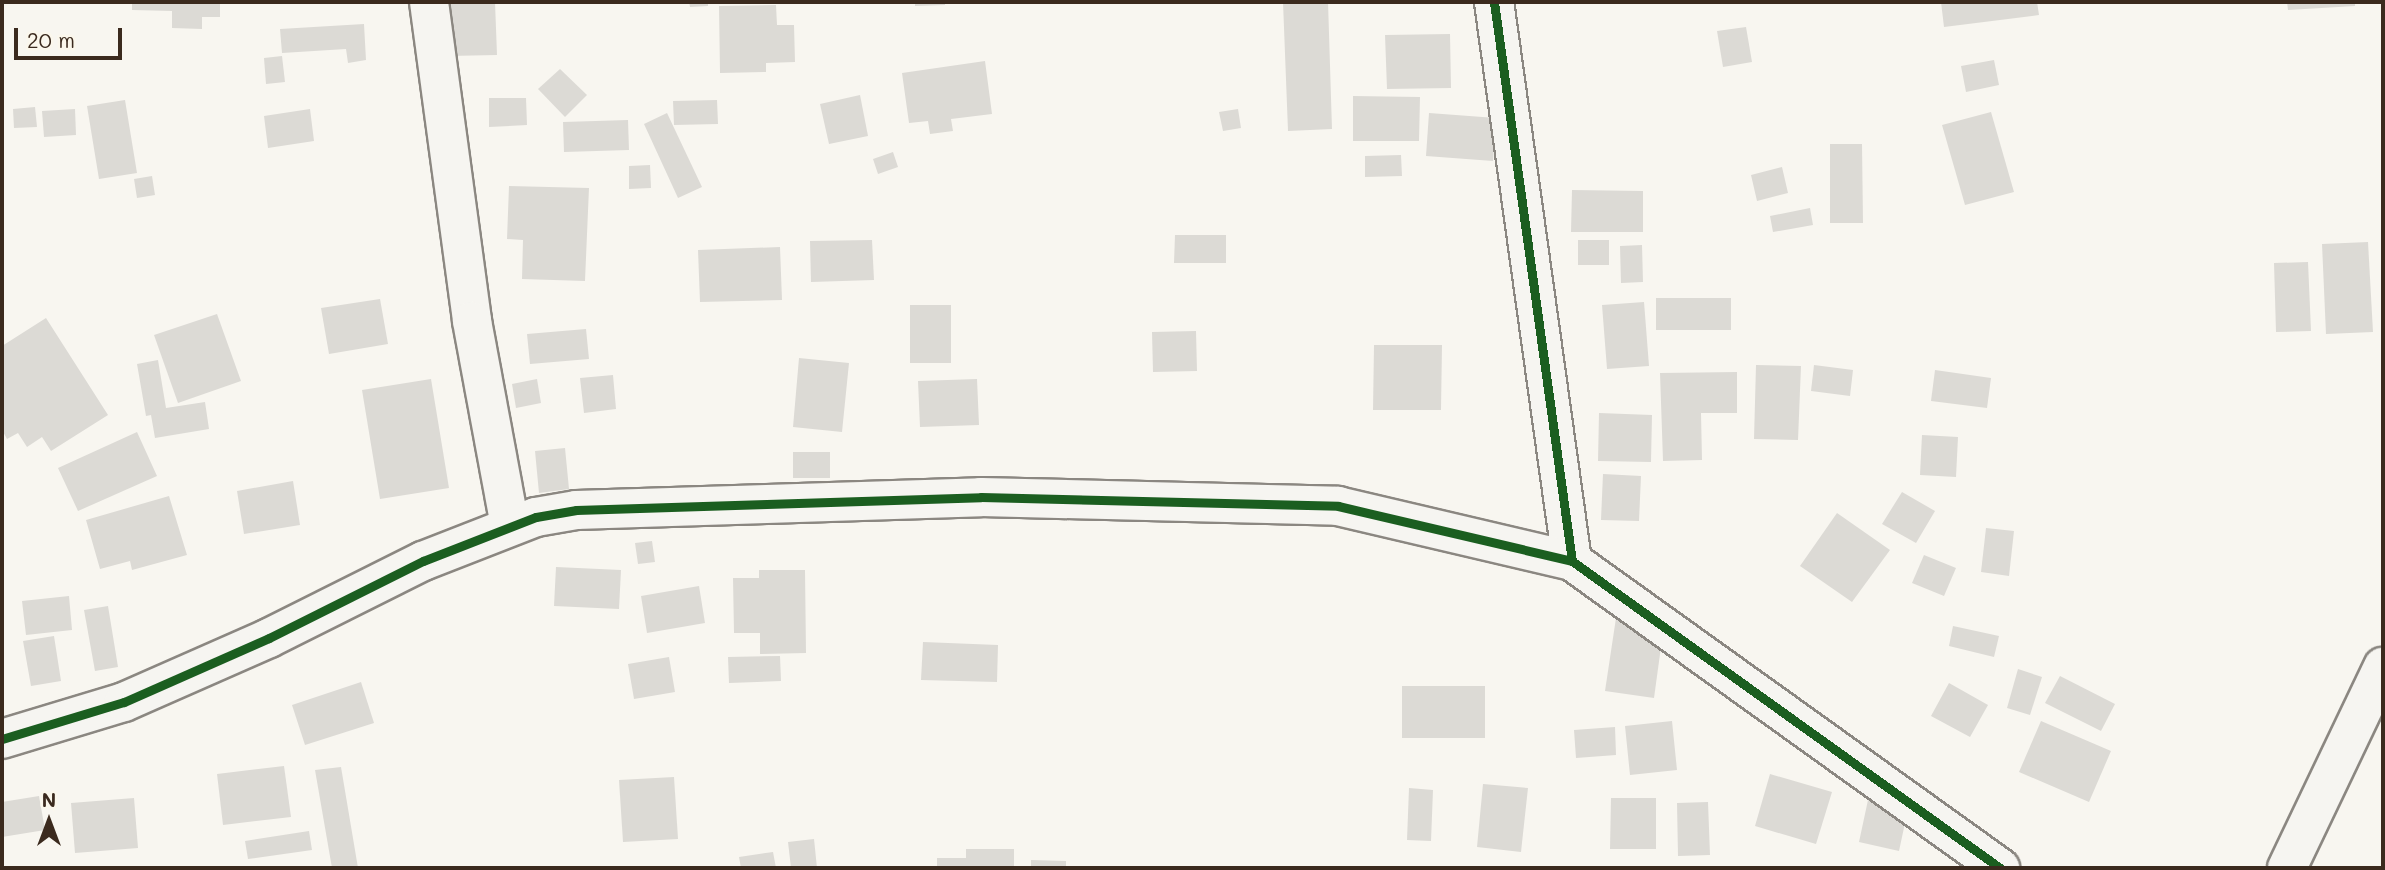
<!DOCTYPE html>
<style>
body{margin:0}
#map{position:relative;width:2385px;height:870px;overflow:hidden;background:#f8f6f0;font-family:Mali,sans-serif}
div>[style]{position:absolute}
.building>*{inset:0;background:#dcdad5}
.roads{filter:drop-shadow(2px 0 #8b8781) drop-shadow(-2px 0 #8b8781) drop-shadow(0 2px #8b8781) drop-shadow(0 -2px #8b8781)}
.minor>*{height:38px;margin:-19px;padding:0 19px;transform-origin:19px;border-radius:19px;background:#f6f5f1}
.cycleway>*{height:9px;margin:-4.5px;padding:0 4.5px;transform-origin:4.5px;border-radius:4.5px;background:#1b5e20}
span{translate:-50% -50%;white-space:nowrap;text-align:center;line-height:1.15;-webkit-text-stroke:6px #fbf7ec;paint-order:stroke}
.frame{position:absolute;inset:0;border:4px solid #3b2a1e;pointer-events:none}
.north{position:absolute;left:14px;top:786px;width:70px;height:70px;-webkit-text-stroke:5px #fbf7ec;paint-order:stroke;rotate:0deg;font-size:19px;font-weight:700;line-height:28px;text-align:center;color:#3b2a1e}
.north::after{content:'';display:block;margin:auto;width:24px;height:32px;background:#3b2a1e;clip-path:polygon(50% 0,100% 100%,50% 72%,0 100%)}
.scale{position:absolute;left:14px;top:28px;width:108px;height:32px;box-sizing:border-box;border:4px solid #3b2a1e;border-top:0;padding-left:9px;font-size:21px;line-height:24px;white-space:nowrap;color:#3b2a1e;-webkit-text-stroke:5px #fbf7ec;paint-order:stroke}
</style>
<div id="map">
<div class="building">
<div style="clip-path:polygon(132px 2px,220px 2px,220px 17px,202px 17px,202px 29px,172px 28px,172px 11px,132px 10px)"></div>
<div style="clip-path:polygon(447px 2px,495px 2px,497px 55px,448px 56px)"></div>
<div style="clip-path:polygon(689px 2px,708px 2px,708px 6px,690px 7px)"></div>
<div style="clip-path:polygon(915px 2px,945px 2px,945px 5px,915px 6px)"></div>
<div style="clip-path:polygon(1283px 2px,1328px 2px,1332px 129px,1288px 131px)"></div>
<div style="clip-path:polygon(1941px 2px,2037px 2px,2039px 15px,1944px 27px)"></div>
<div style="clip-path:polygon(2287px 2px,2355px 2px,2355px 6px,2288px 10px)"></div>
<div style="clip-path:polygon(776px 5px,777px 25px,794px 25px,795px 62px,766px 63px,766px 72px,720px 73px,719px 6px)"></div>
<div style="clip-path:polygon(364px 24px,366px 60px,348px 63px,346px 49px,282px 53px,280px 29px)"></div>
<div style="clip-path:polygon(1746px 27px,1752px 62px,1723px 67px,1717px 31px)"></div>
<div style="clip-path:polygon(1450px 34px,1451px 88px,1387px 89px,1385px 35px)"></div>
<div style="clip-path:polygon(282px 56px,285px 82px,266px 84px,264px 58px)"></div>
<div style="clip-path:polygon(1994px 60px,1999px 85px,1966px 92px,1961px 66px)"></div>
<div style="clip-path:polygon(985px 61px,992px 114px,951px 119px,953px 131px,930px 134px,928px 121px,909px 123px,902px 73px)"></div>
<div style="clip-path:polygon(560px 69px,587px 95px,565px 117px,538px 89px)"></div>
<div style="clip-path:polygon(860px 95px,868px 136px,829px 144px,820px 104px)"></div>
<div style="clip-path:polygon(1353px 96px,1420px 97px,1419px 141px,1353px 141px)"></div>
<div style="clip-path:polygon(489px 98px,526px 98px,527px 125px,489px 127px)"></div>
<div style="clip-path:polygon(125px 100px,137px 173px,99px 179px,87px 106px)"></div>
<div style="clip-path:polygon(717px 100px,718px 124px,674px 125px,673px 101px)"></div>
<div style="clip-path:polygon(35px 107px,37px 127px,14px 128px,13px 109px)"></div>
<div style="clip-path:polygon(75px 109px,76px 135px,44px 137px,42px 111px)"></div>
<div style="clip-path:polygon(310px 109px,314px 141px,268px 148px,264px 116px)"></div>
<div style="clip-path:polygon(1238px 109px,1241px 128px,1223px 131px,1219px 112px)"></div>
<div style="clip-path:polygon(1991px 112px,2014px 192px,1965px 205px,1942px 125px)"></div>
<div style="clip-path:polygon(667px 113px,702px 187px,678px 198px,644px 124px)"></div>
<div style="clip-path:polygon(1429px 113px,1496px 118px,1493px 161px,1426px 156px)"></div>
<div style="clip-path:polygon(628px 120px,629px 150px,564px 152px,563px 122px)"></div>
<div style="clip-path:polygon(1830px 144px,1862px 144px,1863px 223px,1830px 223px)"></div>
<div style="clip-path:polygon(893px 152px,898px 167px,878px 174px,873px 159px)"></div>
<div style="clip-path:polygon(1401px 155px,1402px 176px,1365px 177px,1365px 156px)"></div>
<div style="clip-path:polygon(650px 165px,651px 188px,629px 189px,629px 166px)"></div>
<div style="clip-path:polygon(1782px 167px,1788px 193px,1757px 201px,1751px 175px)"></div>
<div style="clip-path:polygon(152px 176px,155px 195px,137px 198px,134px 179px)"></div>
<div style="clip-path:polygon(509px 186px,589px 188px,585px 281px,522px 279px,523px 240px,507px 239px)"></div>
<div style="clip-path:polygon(1572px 190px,1643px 191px,1643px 232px,1571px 232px)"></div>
<div style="clip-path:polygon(1810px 208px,1813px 225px,1773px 232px,1770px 216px)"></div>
<div style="clip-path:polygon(1175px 235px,1226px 235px,1226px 263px,1174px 263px)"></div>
<div style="clip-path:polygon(872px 240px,874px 280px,811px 282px,810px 241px)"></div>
<div style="clip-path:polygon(1578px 240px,1609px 240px,1609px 265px,1578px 265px)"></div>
<div style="clip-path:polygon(2368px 242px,2373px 332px,2326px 334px,2322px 244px)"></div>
<div style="clip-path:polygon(1642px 245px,1643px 282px,1621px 283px,1620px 246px)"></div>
<div style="clip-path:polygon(780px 247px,782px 300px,700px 302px,698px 250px)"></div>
<div style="clip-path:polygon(2308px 262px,2311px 331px,2276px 332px,2274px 263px)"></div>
<div style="clip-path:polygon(1656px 298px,1731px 298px,1731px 330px,1656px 330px)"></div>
<div style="clip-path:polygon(380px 299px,388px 344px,329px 354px,321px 308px)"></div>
<div style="clip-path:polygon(1644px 302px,1649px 366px,1607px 369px,1602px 305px)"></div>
<div style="clip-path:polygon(910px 305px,951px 305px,951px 363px,910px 363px)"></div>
<div style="clip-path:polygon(217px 314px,241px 381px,178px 403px,154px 335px)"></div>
<div style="clip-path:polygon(46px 318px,108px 415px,51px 451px,42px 437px,27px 447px,18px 433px,7px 439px,2px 430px,2px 346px)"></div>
<div style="clip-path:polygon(586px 329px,589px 359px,530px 364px,527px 334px)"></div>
<div style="clip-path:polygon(1196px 331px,1197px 371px,1153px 372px,1152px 332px)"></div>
<div style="clip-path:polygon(1374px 345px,1442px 345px,1441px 410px,1373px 410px)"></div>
<div style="clip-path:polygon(799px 358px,849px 363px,842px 432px,793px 427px)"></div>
<div style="clip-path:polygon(158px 360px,166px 408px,205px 402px,209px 429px,155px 438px,151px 415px,146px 416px,137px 364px)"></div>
<div style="clip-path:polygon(1756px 365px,1801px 366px,1798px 440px,1754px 439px)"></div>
<div style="clip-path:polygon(1814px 365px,1853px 370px,1850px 396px,1811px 391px)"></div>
<div style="clip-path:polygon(1935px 370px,1991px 378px,1987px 408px,1931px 401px)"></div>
<div style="clip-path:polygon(1737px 372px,1737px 413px,1701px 413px,1702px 460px,1663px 461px,1660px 373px)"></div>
<div style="clip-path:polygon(613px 375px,616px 409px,584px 413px,580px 378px)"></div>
<div style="clip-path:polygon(431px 379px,449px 488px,380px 499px,362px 390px)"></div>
<div style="clip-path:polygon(537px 379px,541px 403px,516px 408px,512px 384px)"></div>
<div style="clip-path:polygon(977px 379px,979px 425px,920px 427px,918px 381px)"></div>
<div style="clip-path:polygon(1599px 413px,1652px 415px,1651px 462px,1598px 461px)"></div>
<div style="clip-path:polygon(137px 432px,157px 476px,78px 511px,58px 468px)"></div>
<div style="clip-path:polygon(1922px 435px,1958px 437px,1956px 477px,1920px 475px)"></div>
<div style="clip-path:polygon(565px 448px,569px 489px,539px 493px,535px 451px)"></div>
<div style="clip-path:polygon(793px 452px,830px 452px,830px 478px,793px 478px)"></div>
<div style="clip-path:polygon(1603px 474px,1641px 476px,1639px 521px,1601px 520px)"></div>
<div style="clip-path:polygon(293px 481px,300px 525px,244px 534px,237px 491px)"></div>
<div style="clip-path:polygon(1902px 492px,1935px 511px,1916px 543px,1882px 524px)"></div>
<div style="clip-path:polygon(169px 496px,187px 555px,132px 570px,130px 561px,100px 569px,86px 520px)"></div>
<div style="clip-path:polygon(1837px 513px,1890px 550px,1852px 602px,1800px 566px)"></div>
<div style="clip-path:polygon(1986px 528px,2014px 531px,2009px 576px,1981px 572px)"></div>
<div style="clip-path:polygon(652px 541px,655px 562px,638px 564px,635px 543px)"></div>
<div style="clip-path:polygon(1924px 555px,1956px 568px,1944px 596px,1912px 583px)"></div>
<div style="clip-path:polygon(556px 567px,621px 570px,619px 609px,554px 606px)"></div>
<div style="clip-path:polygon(759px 570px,805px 570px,806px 653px,760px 654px,760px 633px,734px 633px,733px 578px,759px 578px)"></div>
<div style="clip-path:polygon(699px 586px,705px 623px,647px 633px,641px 596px)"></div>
<div style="clip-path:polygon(69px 596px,72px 630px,26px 635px,22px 601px)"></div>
<div style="clip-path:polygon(108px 606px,118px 667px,95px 671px,84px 610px)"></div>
<div style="clip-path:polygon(1616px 618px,1664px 625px,1654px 698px,1605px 691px)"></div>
<div style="clip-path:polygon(1953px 626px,1999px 636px,1994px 657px,1949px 646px)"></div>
<div style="clip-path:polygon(54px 636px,61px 681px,31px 686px,23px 641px)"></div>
<div style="clip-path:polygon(923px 642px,998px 645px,997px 682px,921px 680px)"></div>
<div style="clip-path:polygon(780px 656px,781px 681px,729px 683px,728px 657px)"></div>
<div style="clip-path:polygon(669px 657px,675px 692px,634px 699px,628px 664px)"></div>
<div style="clip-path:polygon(2018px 669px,2042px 677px,2030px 715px,2007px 708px)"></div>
<div style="clip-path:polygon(2060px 676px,2115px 704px,2101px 731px,2045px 703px)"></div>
<div style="clip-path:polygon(361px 682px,374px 723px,305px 745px,292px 705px)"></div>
<div style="clip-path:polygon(1949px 683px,1988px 705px,1970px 737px,1931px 716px)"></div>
<div style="clip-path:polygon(1402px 686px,1485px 686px,1485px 738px,1402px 738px)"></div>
<div style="clip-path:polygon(1672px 721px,1677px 770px,1630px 775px,1625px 726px)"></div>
<div style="clip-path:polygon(2041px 721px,2111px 751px,2089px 802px,2019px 772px)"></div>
<div style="clip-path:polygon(1615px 727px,1616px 755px,1576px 758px,1574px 730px)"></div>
<div style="clip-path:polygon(284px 766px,291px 817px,223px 825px,217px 774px)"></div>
<div style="clip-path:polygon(341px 767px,358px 868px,332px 868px,315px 770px)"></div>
<div style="clip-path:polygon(1770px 774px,1832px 792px,1816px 844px,1755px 826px)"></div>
<div style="clip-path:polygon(674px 777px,678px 839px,623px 842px,619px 780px)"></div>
<div style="clip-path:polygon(1483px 784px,1528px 788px,1521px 852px,1477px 847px)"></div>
<div style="clip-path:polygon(1409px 788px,1433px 790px,1431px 841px,1407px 840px)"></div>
<div style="clip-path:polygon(39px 796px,45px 830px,2px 837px,2px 802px)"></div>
<div style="clip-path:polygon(134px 798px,138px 848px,75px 853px,71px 803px)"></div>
<div style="clip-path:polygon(1611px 798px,1656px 798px,1656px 849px,1610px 849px)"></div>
<div style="clip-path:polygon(1868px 800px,1908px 809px,1899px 851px,1859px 842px)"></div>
<div style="clip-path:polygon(1708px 802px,1710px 855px,1678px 856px,1677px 803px)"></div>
<div style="clip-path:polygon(309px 831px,312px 850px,248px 859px,245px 841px)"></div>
<div style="clip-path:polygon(814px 839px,817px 868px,791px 868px,788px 842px)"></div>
<div style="clip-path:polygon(966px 849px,1014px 849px,1014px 868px,937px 868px,937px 858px,966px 858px)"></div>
<div style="clip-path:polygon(773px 852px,776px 868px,741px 868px,739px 857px)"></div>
<div style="clip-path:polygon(1031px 860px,1066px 861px,1066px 868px,1031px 868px)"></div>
</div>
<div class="roads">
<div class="minor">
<div style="left:429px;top:2px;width:322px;rotate:82.3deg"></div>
<div style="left:472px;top:321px;width:208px;rotate:79.5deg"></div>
<div style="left:1494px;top:2px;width:564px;rotate:82.06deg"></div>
<div style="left:1572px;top:561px;width:527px;rotate:35.65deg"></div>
<div style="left:2px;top:739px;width:127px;rotate:-16.9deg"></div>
<div style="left:124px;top:702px;width:158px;rotate:-23.8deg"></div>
<div style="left:269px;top:638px;width:172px;rotate:-26.6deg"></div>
<div style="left:423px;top:561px;width:121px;rotate:-21.3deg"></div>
<div style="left:536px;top:517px;width:41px;rotate:-9.9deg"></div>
<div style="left:576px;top:510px;width:405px;rotate:-1.8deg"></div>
<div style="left:981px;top:497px;width:357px;rotate:1.4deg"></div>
<div style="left:1338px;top:506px;width:240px;rotate:13.2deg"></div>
<div style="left:2287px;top:868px;width:223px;rotate:-64.5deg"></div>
</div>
</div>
<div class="cycleway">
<div style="left:1494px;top:2px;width:564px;rotate:82.06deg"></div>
<div style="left:1572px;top:561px;width:527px;rotate:35.65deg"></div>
<div style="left:2px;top:739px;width:127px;rotate:-16.9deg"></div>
<div style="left:124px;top:702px;width:158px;rotate:-23.8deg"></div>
<div style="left:269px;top:638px;width:172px;rotate:-26.6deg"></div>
<div style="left:423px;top:561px;width:121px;rotate:-21.3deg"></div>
<div style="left:536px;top:517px;width:41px;rotate:-9.9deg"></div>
<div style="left:576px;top:510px;width:405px;rotate:-1.8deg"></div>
<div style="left:981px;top:497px;width:357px;rotate:1.4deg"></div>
<div style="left:1338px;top:506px;width:240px;rotate:13.2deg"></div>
</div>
<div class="frame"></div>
<div class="north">N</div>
<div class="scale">20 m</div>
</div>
